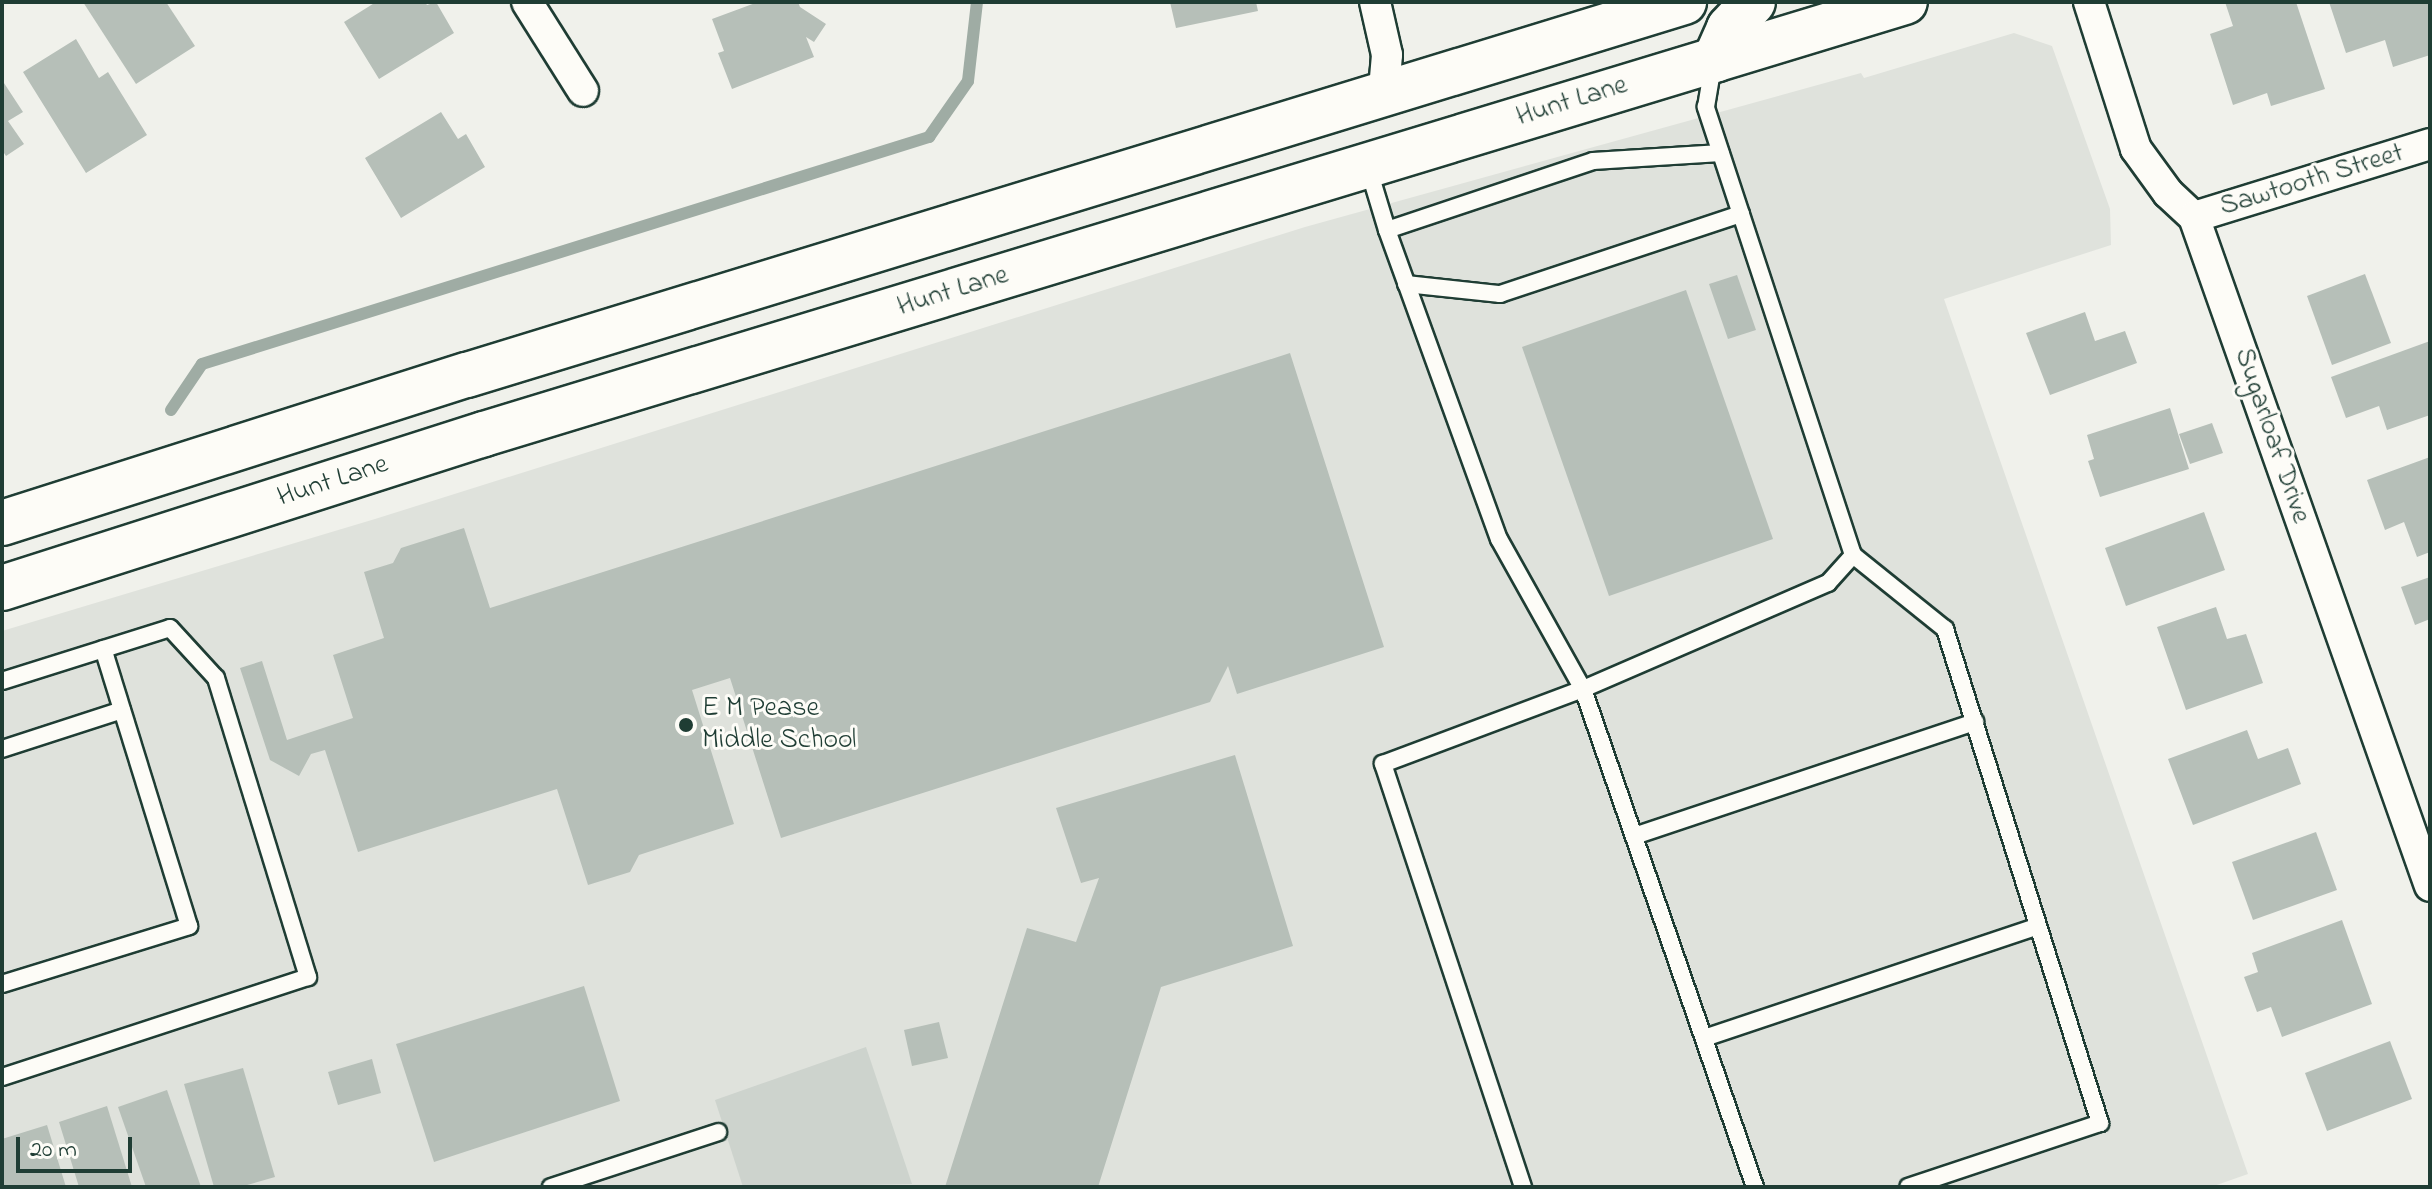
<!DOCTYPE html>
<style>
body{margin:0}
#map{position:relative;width:2432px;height:1189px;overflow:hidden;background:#f0f1eb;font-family:"Indie Flower",sans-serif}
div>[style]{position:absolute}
.built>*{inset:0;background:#dfe2dc}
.green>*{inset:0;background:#cdd3cd}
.stream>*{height:12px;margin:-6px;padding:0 6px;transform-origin:6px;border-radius:6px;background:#9faca4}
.building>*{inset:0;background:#b6bfb8}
.roads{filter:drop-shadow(2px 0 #1f3d34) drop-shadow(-2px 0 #1f3d34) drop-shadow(0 2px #1f3d34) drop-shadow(0 -2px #1f3d34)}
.service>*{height:16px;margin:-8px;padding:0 8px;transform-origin:8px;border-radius:8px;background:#fdfcf7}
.minor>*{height:30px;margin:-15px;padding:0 15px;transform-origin:15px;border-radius:15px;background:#fdfcf7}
.secondary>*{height:44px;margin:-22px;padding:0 22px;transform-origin:22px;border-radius:22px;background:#fdfcf7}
.dots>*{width:22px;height:22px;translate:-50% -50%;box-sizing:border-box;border:4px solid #fdfcf7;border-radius:50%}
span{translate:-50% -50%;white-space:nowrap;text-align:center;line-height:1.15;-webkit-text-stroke:6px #fdfcf7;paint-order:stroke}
.street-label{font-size:28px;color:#1f3d34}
.poi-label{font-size:28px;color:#1f3d34}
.left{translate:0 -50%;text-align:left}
.frame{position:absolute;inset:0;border:4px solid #1f3d34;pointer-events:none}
.scale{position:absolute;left:16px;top:1137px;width:116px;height:36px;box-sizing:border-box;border:4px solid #1f3d34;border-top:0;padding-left:10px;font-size:24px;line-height:28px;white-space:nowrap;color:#1f3d34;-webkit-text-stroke:6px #fdfcf7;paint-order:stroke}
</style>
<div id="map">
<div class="built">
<div style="clip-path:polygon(2014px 33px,2052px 46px,2110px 209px,2111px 245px,1944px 299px,2248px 1174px,2211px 1187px,2px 1187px,2px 631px,375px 519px,1305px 227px,1861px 73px,1864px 78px)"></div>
</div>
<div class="green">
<div style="clip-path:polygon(866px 1047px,912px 1184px,743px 1187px,715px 1100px)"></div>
</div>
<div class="stream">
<div style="left:171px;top:410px;width:55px;rotate:-56deg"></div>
<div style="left:202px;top:364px;width:762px;rotate:-17.34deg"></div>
<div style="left:929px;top:137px;width:68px;rotate:-55.1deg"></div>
<div style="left:968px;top:81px;width:80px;rotate:-83.5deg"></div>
</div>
<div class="building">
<div style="clip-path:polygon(83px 2px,166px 2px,195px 46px,136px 84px)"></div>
<div style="clip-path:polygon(376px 2px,425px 2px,427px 5px,436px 2px,454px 33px,379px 79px,344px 22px)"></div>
<div style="clip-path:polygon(758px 2px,798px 2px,800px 7px,826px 24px,814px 42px,806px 37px,814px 57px,732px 89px,718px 53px,724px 51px,712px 19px)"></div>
<div style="clip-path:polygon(1170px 2px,1256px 2px,1258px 11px,1176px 28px)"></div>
<div style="clip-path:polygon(2225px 2px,2296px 2px,2325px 89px,2271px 106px,2267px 93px,2233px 105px,2210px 34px,2233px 26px)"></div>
<div style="clip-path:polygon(2329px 2px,2429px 2px,2430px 55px,2393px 67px,2385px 40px,2346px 53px)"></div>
<div style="clip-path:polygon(76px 39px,99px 78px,108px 72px,147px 135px,86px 173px,23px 72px)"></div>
<div style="clip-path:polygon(2px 80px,23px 112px,8px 121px,24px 144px,6px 156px,2px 150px)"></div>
<div style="clip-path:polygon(441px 112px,458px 139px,466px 134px,485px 167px,401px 218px,365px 158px)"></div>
<div style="clip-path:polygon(2365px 274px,2391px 343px,2332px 365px,2307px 296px)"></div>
<div style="clip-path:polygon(1737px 275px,1756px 330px,1728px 339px,1709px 284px)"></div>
<div style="clip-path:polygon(1686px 290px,1773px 539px,1609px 596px,1522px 347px)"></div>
<div style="clip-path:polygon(2085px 312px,2095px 341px,2125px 331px,2137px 363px,2050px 395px,2026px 333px)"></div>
<div style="clip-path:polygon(2430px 341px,2430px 415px,2387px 430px,2379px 406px,2346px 418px,2331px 377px)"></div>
<div style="clip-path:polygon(1290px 353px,1384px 647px,1237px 694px,1228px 666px,1210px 702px,781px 838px,730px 678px,692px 690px,734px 824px,639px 855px,630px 872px,588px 885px,557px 789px,358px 852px,325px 750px,311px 754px,299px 776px,270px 760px,240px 668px,262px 661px,287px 740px,353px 718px,333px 655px,384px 638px,364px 572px,393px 563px,401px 548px,464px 528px,490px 608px)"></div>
<div style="clip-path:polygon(2170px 408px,2189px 469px,2100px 497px,2088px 461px,2094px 459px,2087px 435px)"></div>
<div style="clip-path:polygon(2212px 423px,2223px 453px,2190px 464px,2179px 434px)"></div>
<div style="clip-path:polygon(2430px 457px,2430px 552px,2417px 557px,2404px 522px,2385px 530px,2367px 480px)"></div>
<div style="clip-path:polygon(2204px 512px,2225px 570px,2126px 606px,2105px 548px)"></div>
<div style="clip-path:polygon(2430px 577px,2430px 619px,2415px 625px,2401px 587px)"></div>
<div style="clip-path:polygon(2216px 607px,2227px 639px,2246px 634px,2263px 683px,2186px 710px,2157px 627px)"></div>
<div style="clip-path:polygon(2247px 730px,2258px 759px,2288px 748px,2301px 784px,2193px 825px,2168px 759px)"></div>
<div style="clip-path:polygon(1235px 755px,1293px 946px,1161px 987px,1098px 1187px,945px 1187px,1027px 928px,1076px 942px,1099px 878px,1081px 883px,1056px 808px)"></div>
<div style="clip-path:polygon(2316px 832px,2337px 890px,2253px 920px,2232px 862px)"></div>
<div style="clip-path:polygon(2342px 920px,2372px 1004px,2282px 1037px,2271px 1007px,2257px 1012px,2244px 977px,2258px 972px,2252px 953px)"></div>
<div style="clip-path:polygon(584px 986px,620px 1101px,434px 1162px,396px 1044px)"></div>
<div style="clip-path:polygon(939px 1022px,948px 1058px,912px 1066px,904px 1030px)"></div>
<div style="clip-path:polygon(2390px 1041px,2412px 1099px,2327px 1131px,2305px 1073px)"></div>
<div style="clip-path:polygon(372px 1059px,381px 1093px,338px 1105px,328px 1072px)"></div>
<div style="clip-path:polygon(243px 1068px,275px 1177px,240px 1187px,214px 1187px,184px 1084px)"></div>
<div style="clip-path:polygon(167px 1090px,201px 1187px,146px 1187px,118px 1107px)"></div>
<div style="clip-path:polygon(107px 1106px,132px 1187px,79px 1187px,59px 1122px)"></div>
<div style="clip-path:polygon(47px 1125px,66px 1187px,2px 1187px,2px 1139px)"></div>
</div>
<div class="roads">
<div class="service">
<div style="left:1368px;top:167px;width:66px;rotate:73.2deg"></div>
<div style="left:1387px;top:230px;width:329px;rotate:70.1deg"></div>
<div style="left:1499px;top:539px;width:172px;rotate:60.8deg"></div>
<div style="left:1583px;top:689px;width:267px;rotate:-23.4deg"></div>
<div style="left:1828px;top:583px;width:38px;rotate:-48deg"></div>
<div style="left:1853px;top:555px;width:472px;rotate:-108.2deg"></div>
<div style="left:1706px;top:107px;width:43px;rotate:-80.5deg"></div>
<div style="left:1387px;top:230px;width:217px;rotate:-18.5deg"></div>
<div style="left:1593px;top:161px;width:128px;rotate:-3.6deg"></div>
<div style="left:1406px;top:284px;width:95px;rotate:6.1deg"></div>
<div style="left:1500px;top:294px;width:254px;rotate:-18.4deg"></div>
<div style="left:1853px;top:555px;width:118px;rotate:38.8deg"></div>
<div style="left:1945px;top:629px;width:518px;rotate:72.58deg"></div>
<div style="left:2100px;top:1123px;width:202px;rotate:161.6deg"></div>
<div style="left:2px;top:681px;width:176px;rotate:-17.5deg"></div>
<div style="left:170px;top:628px;width:68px;rotate:47.4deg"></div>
<div style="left:216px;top:678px;width:313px;rotate:72.9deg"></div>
<div style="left:308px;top:977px;width:322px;rotate:161.9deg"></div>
<div style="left:2px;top:749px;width:126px;rotate:-18deg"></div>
<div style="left:1634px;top:836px;width:360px;rotate:-18.5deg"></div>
<div style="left:2px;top:984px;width:196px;rotate:-17.2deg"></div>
<div style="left:189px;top:926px;width:290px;rotate:-107.2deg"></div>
<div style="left:1704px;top:1038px;width:352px;rotate:-18.5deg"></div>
<div style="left:551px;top:1187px;width:176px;rotate:-18.2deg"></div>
<div style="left:1523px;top:1187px;width:446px;rotate:-108.3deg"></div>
<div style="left:1383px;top:764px;width:214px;rotate:-20.6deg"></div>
<div style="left:1583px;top:689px;width:527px;rotate:70.95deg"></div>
</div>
<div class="minor">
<div style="left:527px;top:2px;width:105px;rotate:57.8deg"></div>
<div style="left:1375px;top:2px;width:54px;rotate:77.2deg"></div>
<div style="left:1387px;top:55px;width:37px;rotate:95deg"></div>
<div style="left:2089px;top:2px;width:154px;rotate:72.3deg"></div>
<div style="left:2136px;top:149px;width:54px;rotate:54deg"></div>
<div style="left:2168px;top:193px;width:35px;rotate:43deg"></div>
<div style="left:2194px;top:217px;width:709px;rotate:70.57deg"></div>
<div style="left:2194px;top:217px;width:247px;rotate:-17.2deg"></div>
</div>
<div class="secondary">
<div style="left:1715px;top:60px;width:35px;rotate:-66deg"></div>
<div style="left:1729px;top:28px;width:35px;rotate:-47deg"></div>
<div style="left:2px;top:523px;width:488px;rotate:-17.7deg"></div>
<div style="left:467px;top:375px;width:1273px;rotate:-17.04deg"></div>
<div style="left:2px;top:588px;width:506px;rotate:-17.72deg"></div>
<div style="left:484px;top:434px;width:1485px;rotate:-16.91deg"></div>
</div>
</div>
<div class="dots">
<div style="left:686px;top:725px;background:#1f3d34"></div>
</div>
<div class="street-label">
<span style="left:1572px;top:102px;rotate:-17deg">Hunt Lane</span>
<span style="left:2312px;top:181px;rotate:-17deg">Sawtooth Street</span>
<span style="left:953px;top:292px;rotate:-17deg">Hunt Lane</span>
<span style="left:2271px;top:436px;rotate:71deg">Sugarloaf Drive</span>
<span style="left:333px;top:482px;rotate:-18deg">Hunt Lane</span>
</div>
<div class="poi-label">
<span class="left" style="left:702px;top:725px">E M Pease<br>Middle School</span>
</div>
<div class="frame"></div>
<div class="scale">20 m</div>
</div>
